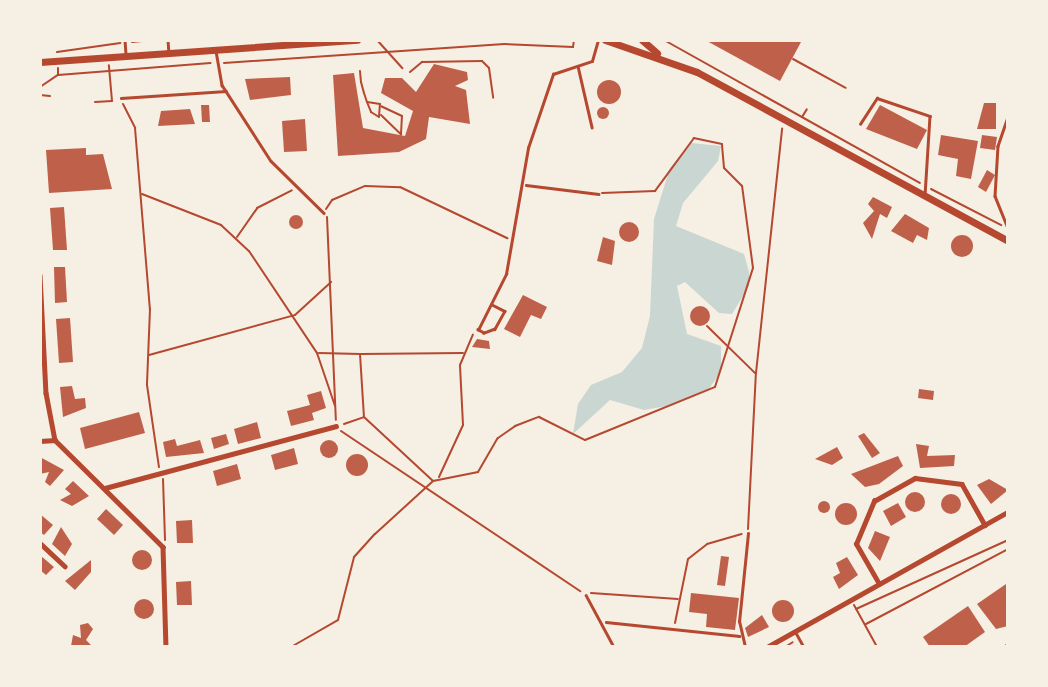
<!DOCTYPE html>
<style>
body{margin:0}
#map{position:relative;width:1048px;height:687px;overflow:hidden;background:#f6efe4;font-family:"Exo 2",sans-serif}
div>[style]{position:absolute}
.water>*{inset:0;background:#c9d6d2}
.building>*{inset:0;background:#bf614a}
.round{border-radius:50%}
.path>*{height:2px;margin:-1px;padding:0 1px;transform-origin:1px;border-radius:1px;background:#b5482f}
.service>*{height:2.5px;margin:-1.25px;padding:0 1.25px;transform-origin:1.25px;border-radius:1.25px;background:#b5482f}
.minor>*{height:4.5px;margin:-2.25px;padding:0 2.25px;transform-origin:2.25px;border-radius:2.25px;background:#b5482f}
.secondary>*{height:7px;margin:-3.5px;padding:0 3.5px;transform-origin:3.5px;border-radius:3.5px;background:#b5482f}
span{translate:-50% -50%;white-space:nowrap;text-align:center;line-height:1.15;-webkit-text-stroke:6px #f6efe4;paint-order:stroke}
.frame{position:absolute;inset:0;border:42px solid #f6efe4;pointer-events:none}
</style>
<div id="map">
<div class="water">
<div style="clip-path:polygon(691px 143px,721px 146px,718px 161px,683px 203px,676px 226px,744px 254px,749px 272px,749px 286px,732px 314px,719px 313px,685px 282px,677px 286px,687px 334px,721px 346px,721px 372px,708px 390px,667px 406px,644px 410px,610px 400px,573px 434px,578px 404px,591px 385px,622px 372px,642px 348px,650px 316px,654px 219px,670px 168px)"></div>
</div>
<div class="building">
<div style="clip-path:polygon(705px 40px,798px 40px,801px 42px,780px 81px)"></div>
<div style="clip-path:polygon(434px 64px,467px 72px,468px 80px,455px 86px,466px 90px,470px 124px,429px 117px,426px 139px,399px 152px,338px 156px,333px 75px,354px 73px,363px 128px,405px 136px,413px 111px,381px 93px,385px 78px,402px 78px,416px 92px)"></div>
<div style="clip-path:polygon(290px 77px,291px 95px,250px 100px,245px 79px)"></div>
<div class="round" style="left:597px;top:80px;width:24px;height:24px"></div>
<div style="clip-path:polygon(984px 103px,996px 103px,996px 129px,977px 129px)"></div>
<div style="clip-path:polygon(201px 105px,209px 105px,210px 122px,202px 122px)"></div>
<div style="clip-path:polygon(880px 105px,927px 130px,917px 149px,866px 129px)"></div>
<div class="round" style="left:597px;top:107px;width:12px;height:12px"></div>
<div style="clip-path:polygon(190px 109px,195px 124px,158px 126px,161px 111px)"></div>
<div style="clip-path:polygon(305px 119px,307px 151px,284px 152px,282px 121px)"></div>
<div style="clip-path:polygon(941px 135px,978px 141px,971px 179px,956px 176px,958px 159px,938px 155px)"></div>
<div style="clip-path:polygon(982px 135px,997px 137px,995px 150px,980px 148px)"></div>
<div style="clip-path:polygon(86px 148px,86px 155px,103px 154px,112px 189px,49px 193px,46px 150px)"></div>
<div style="clip-path:polygon(987px 170px,995px 175px,986px 192px,978px 187px)"></div>
<div style="clip-path:polygon(873px 197px,892px 207px,887px 218px,880px 214px,872px 239px,863px 223px,874px 211px,868px 204px)"></div>
<div style="clip-path:polygon(64px 207px,67px 250px,53px 250px,50px 208px)"></div>
<div style="clip-path:polygon(905px 214px,929px 228px,927px 240px,917px 235px,913px 243px,891px 231px)"></div>
<div class="round" style="left:289px;top:215px;width:14px;height:14px"></div>
<div class="round" style="left:619px;top:222px;width:20px;height:20px"></div>
<div class="round" style="left:951px;top:235px;width:22px;height:22px"></div>
<div style="clip-path:polygon(603px 237px,615px 241px,612px 265px,597px 261px)"></div>
<div style="clip-path:polygon(54px 267px,65px 267px,67px 302px,55px 303px)"></div>
<div style="clip-path:polygon(523px 295px,547px 307px,541px 319px,531px 315px,520px 337px,504px 329px)"></div>
<div class="round" style="left:690px;top:306px;width:20px;height:20px"></div>
<div style="clip-path:polygon(70px 318px,73px 362px,59px 363px,56px 319px)"></div>
<div style="clip-path:polygon(477px 339px,489px 341px,490px 349px,472px 347px)"></div>
<div style="clip-path:polygon(72px 386px,75px 399px,85px 398px,86px 408px,63px 417px,60px 387px)"></div>
<div style="clip-path:polygon(919px 389px,934px 391px,933px 400px,918px 398px)"></div>
<div style="clip-path:polygon(321px 391px,326px 408px,312px 413px,314px 420px,291px 426px,287px 411px,310px 405px,307px 395px)"></div>
<div style="clip-path:polygon(139px 412px,145px 433px,85px 449px,80px 428px)"></div>
<div style="clip-path:polygon(257px 422px,261px 438px,238px 444px,234px 429px)"></div>
<div style="clip-path:polygon(864px 433px,880px 453px,872px 458px,858px 436px)"></div>
<div style="clip-path:polygon(226px 434px,229px 444px,214px 449px,211px 438px)"></div>
<div style="clip-path:polygon(175px 439px,177px 446px,200px 440px,204px 453px,166px 457px,163px 442px)"></div>
<div class="round" style="left:320px;top:440px;width:18px;height:18px"></div>
<div style="clip-path:polygon(916px 444px,929px 446px,927px 456px,955px 455px,954px 466px,920px 468px)"></div>
<div style="clip-path:polygon(837px 447px,843px 458px,832px 465px,815px 459px)"></div>
<div style="clip-path:polygon(294px 448px,298px 464px,275px 470px,271px 455px)"></div>
<div class="round" style="left:346px;top:454px;width:22px;height:22px"></div>
<div style="clip-path:polygon(898px 456px,903px 466px,879px 484px,865px 487px,851px 474px)"></div>
<div style="clip-path:polygon(40px 457px,64px 470px,50px 486px,45px 482px,49px 472px,40px 474px)"></div>
<div style="clip-path:polygon(237px 464px,241px 479px,217px 486px,213px 471px)"></div>
<div style="clip-path:polygon(989px 479px,1008px 490px,991px 504px,977px 485px)"></div>
<div style="clip-path:polygon(73px 481px,89px 496px,72px 506px,60px 500px,71px 494px,65px 489px)"></div>
<div class="round" style="left:905px;top:492px;width:20px;height:20px"></div>
<div class="round" style="left:941px;top:494px;width:20px;height:20px"></div>
<div class="round" style="left:818px;top:501px;width:12px;height:12px"></div>
<div style="clip-path:polygon(898px 503px,906px 517px,891px 526px,883px 511px)"></div>
<div class="round" style="left:835px;top:503px;width:22px;height:22px"></div>
<div style="clip-path:polygon(106px 509px,123px 525px,114px 535px,97px 519px)"></div>
<div style="clip-path:polygon(40px 514px,53px 525px,44px 535px,40px 532px)"></div>
<div style="clip-path:polygon(192px 520px,193px 543px,177px 543px,176px 521px)"></div>
<div style="clip-path:polygon(61px 527px,72px 544px,65px 556px,52px 544px)"></div>
<div style="clip-path:polygon(875px 531px,890px 537px,880px 561px,868px 548px)"></div>
<div class="round" style="left:132px;top:550px;width:20px;height:20px"></div>
<div style="clip-path:polygon(41px 556px,54px 567px,46px 575px,40px 570px)"></div>
<div style="clip-path:polygon(721px 556px,729px 557px,725px 586px,717px 585px)"></div>
<div style="clip-path:polygon(847px 557px,858px 575px,839px 589px,833px 577px,840px 573px,836px 563px)"></div>
<div style="clip-path:polygon(91px 560px,91px 572px,75px 590px,65px 581px)"></div>
<div style="clip-path:polygon(191px 581px,192px 605px,177px 605px,176px 582px)"></div>
<div style="clip-path:polygon(1006px 584px,1008px 626px,996px 629px,977px 604px)"></div>
<div style="clip-path:polygon(691px 593px,739px 598px,735px 630px,706px 627px,707px 614px,689px 612px)"></div>
<div class="round" style="left:134px;top:599px;width:20px;height:20px"></div>
<div class="round" style="left:772px;top:600px;width:22px;height:22px"></div>
<div style="clip-path:polygon(968px 606px,985px 632px,964px 647px,930px 647px,923px 637px)"></div>
<div style="clip-path:polygon(762px 615px,769px 627px,748px 637px,745px 628px)"></div>
<div style="clip-path:polygon(88px 623px,93px 629px,86px 640px,93px 647px,71px 646px,73px 635px,81px 638px,80px 625px)"></div>
</div>
<div class="path">
<div style="left:377px;top:40px;width:38px;rotate:48deg"></div>
<div style="left:664px;top:40px;width:293px;rotate:29.2deg"></div>
<div style="left:132px;top:42px;width:20px;rotate:-6deg"></div>
<div style="left:57px;top:52px;width:64px;rotate:-8.1deg"></div>
<div style="left:793px;top:59px;width:60px;rotate:28.7deg"></div>
<div style="left:224px;top:63px;width:281px;rotate:-3.9deg"></div>
<div style="left:504px;top:44px;width:69px;rotate:2.5deg"></div>
<div style="left:573px;top:47px;width:7px;rotate:-82deg"></div>
<div style="left:360px;top:71px;width:11px;rotate:85deg"></div>
<div style="left:361px;top:82px;width:11px;rotate:75deg"></div>
<div style="left:364px;top:93px;width:9px;rotate:72deg"></div>
<div style="left:367px;top:102px;width:11px;rotate:68deg"></div>
<div style="left:371px;top:112px;width:9px;rotate:32deg"></div>
<div style="left:379px;top:117px;width:13px;rotate:-86deg"></div>
<div style="left:380px;top:104px;width:13px;rotate:-171deg"></div>
<div style="left:410px;top:72px;width:16px;rotate:-40deg"></div>
<div style="left:422px;top:62px;width:60px;rotate:-1deg"></div>
<div style="left:482px;top:61px;width:10px;rotate:45deg"></div>
<div style="left:489px;top:68px;width:30px;rotate:82deg"></div>
<div style="left:58px;top:75px;width:153px;rotate:-4.5deg"></div>
<div style="left:40px;top:87px;width:22px;rotate:-34deg"></div>
<div style="left:58px;top:75px;width:7px;rotate:-90deg"></div>
<div style="left:40px;top:95px;width:10px;rotate:6deg"></div>
<div style="left:95px;top:102px;width:17px;rotate:-3deg"></div>
<div style="left:112px;top:101px;width:36px;rotate:-95deg"></div>
<div style="left:123px;top:104px;width:27px;rotate:63deg"></div>
<div style="left:135px;top:128px;width:182px;rotate:85.3deg"></div>
<div style="left:150px;top:309px;width:76px;rotate:92.3deg"></div>
<div style="left:147px;top:385px;width:83px;rotate:81.7deg"></div>
<div style="left:381px;top:115px;width:28px;rotate:44deg"></div>
<div style="left:401px;top:134px;width:18px;rotate:-87deg"></div>
<div style="left:402px;top:116px;width:23px;rotate:-155deg"></div>
<div style="left:802px;top:117px;width:9px;rotate:-58deg"></div>
<div style="left:931px;top:189px;width:79px;rotate:27.2deg"></div>
<div style="left:142px;top:194px;width:85px;rotate:21.4deg"></div>
<div style="left:221px;top:225px;width:38px;rotate:43deg"></div>
<div style="left:249px;top:251px;width:123px;rotate:56.3deg"></div>
<div style="left:317px;top:353px;width:56px;rotate:71.2deg"></div>
<div style="left:326px;top:209px;width:11px;rotate:-56deg"></div>
<div style="left:332px;top:200px;width:36px;rotate:-23deg"></div>
<div style="left:365px;top:186px;width:35px;rotate:2deg"></div>
<div style="left:400px;top:187px;width:119px;rotate:25.5deg"></div>
<div style="left:327px;top:217px;width:203px;rotate:87.5deg"></div>
<div style="left:237px;top:237px;width:35px;rotate:-55deg"></div>
<div style="left:257px;top:208px;width:39px;rotate:-27deg"></div>
<div style="left:707px;top:326px;width:67px;rotate:44.4deg"></div>
<div style="left:319px;top:353px;width:41px;rotate:1.4deg"></div>
<div style="left:360px;top:354px;width:63px;rotate:86.4deg"></div>
<div style="left:364px;top:417px;width:93px;rotate:42.8deg"></div>
<div style="left:361px;top:354px;width:102px;rotate:-0.6deg"></div>
<div style="left:149px;top:355px;width:151px;rotate:-15.3deg"></div>
<div style="left:295px;top:315px;width:49px;rotate:-42.5deg"></div>
<div style="left:344px;top:424px;width:21px;rotate:-19deg"></div>
<div style="left:341px;top:431px;width:288px;rotate:33.8deg"></div>
<div style="left:439px;top:477px;width:57px;rotate:-65.2deg"></div>
<div style="left:463px;top:425px;width:60px;rotate:-92.9deg"></div>
<div style="left:460px;top:365px;width:33px;rotate:-67deg"></div>
<div style="left:163px;top:479px;width:61px;rotate:88.1deg"></div>
<div style="left:748px;top:529px;width:156px;rotate:-87.1deg"></div>
<div style="left:756px;top:373px;width:246px;rotate:-83.9deg"></div>
<div style="left:591px;top:593px;width:87px;rotate:3.9deg"></div>
<div style="left:854px;top:605px;width:48px;rotate:61.3deg"></div>
<div style="left:856px;top:609px;width:167px;rotate:-24.4deg"></div>
<div style="left:675px;top:623px;width:65px;rotate:-78.5deg"></div>
<div style="left:688px;top:559px;width:24px;rotate:-38deg"></div>
<div style="left:707px;top:544px;width:36px;rotate:-16deg"></div>
<div style="left:866px;top:624px;width:161px;rotate:-27.8deg"></div>
<div style="left:291px;top:647px;width:54px;rotate:-29.9deg"></div>
<div style="left:338px;top:620px;width:65px;rotate:-75.7deg"></div>
<div style="left:354px;top:557px;width:31px;rotate:-48deg"></div>
<div style="left:375px;top:534px;width:79px;rotate:-42.4deg"></div>
<div style="left:433px;top:481px;width:46px;rotate:-11.3deg"></div>
<div style="left:478px;top:472px;width:39px;rotate:-60deg"></div>
<div style="left:498px;top:438px;width:21px;rotate:-35deg"></div>
<div style="left:515px;top:426px;width:26px;rotate:-21deg"></div>
<div style="left:539px;top:417px;width:51px;rotate:26.6deg"></div>
<div style="left:585px;top:440px;width:140px;rotate:-22.2deg"></div>
<div style="left:715px;top:387px;width:125px;rotate:-72.3deg"></div>
<div style="left:753px;top:268px;width:83px;rotate:-97.6deg"></div>
<div style="left:742px;top:186px;width:25px;rotate:-135deg"></div>
<div style="left:724px;top:168px;width:24px;rotate:-95deg"></div>
<div style="left:722px;top:144px;width:29px;rotate:-168deg"></div>
<div style="left:694px;top:138px;width:66px;rotate:126.3deg"></div>
<div style="left:655px;top:191px;width:53px;rotate:177.8deg"></div>
<div style="left:785px;top:647px;width:9px;rotate:-32deg"></div>
</div>
<div class="service">
<div style="left:125px;top:40px;width:15px;rotate:86deg"></div>
<div style="left:168px;top:40px;width:13px;rotate:86deg"></div>
<div style="left:216px;top:51px;width:35px;rotate:80deg"></div>
<div style="left:222px;top:85px;width:90px;rotate:57.2deg"></div>
<div style="left:271px;top:161px;width:74px;rotate:44.5deg"></div>
<div style="left:578px;top:66px;width:63px;rotate:77.1deg"></div>
<div style="left:121px;top:98px;width:105px;rotate:-3.8deg"></div>
<div style="left:1008px;top:117px;width:31px;rotate:109deg"></div>
<div style="left:998px;top:146px;width:50px;rotate:93.4deg"></div>
<div style="left:995px;top:196px;width:35px;rotate:68deg"></div>
<div style="left:860px;top:124px;width:31px;rotate:-57deg"></div>
<div style="left:877px;top:98px;width:56px;rotate:18.8deg"></div>
<div style="left:930px;top:116px;width:80px;rotate:93.6deg"></div>
<div style="left:526px;top:185px;width:73px;rotate:7.1deg"></div>
<div style="left:493px;top:305px;width:13px;rotate:27deg"></div>
<div style="left:505px;top:311px;width:21px;rotate:119deg"></div>
<div style="left:495px;top:329px;width:12px;rotate:160deg"></div>
<div style="left:484px;top:333px;width:7px;rotate:-153deg"></div>
<div style="left:478px;top:330px;width:63px;rotate:-63.4deg"></div>
<div style="left:506px;top:274px;width:128px;rotate:-80.1deg"></div>
<div style="left:528px;top:148px;width:78px;rotate:-71.3deg"></div>
<div style="left:553px;top:74px;width:41px;rotate:-18.4deg"></div>
<div style="left:592px;top:61px;width:22px;rotate:-74deg"></div>
<div style="left:586px;top:595px;width:59px;rotate:61.7deg"></div>
<div style="left:606px;top:622px;width:134px;rotate:6deg"></div>
<div style="left:795px;top:631px;width:18px;rotate:61deg"></div>
<div style="left:745px;top:647px;width:26px;rotate:-103deg"></div>
<div style="left:739px;top:622px;width:89px;rotate:-84.2deg"></div>
</div>
<div class="minor">
<div style="left:40px;top:275px;width:118px;rotate:87.1deg"></div>
<div style="left:46px;top:393px;width:48px;rotate:79.2deg"></div>
<div style="left:55px;top:440px;width:152px;rotate:44.7deg"></div>
<div style="left:163px;top:547px;width:100px;rotate:88.3deg"></div>
<div style="left:40px;top:441px;width:15px;rotate:-4deg"></div>
<div style="left:105px;top:488px;width:239px;rotate:-15deg"></div>
<div style="left:40px;top:543px;width:34px;rotate:43deg"></div>
<div style="left:879px;top:584px;width:46px;rotate:-119.9deg"></div>
<div style="left:856px;top:544px;width:47px;rotate:-67.3deg"></div>
<div style="left:874px;top:501px;width:47px;rotate:-29.3deg"></div>
<div style="left:915px;top:478px;width:47px;rotate:7.3deg"></div>
<div style="left:962px;top:484px;width:47px;rotate:60.7deg"></div>
<div style="left:767px;top:647px;width:276px;rotate:-29.3deg"></div>
<div style="left:1005px;top:647px;width:4px;rotate:-34deg"></div>
</div>
<div class="secondary">
<div style="left:605px;top:40px;width:97px;rotate:19.2deg"></div>
<div style="left:697px;top:72px;width:354px;rotate:28.5deg"></div>
<div style="left:642px;top:40px;width:20px;rotate:41deg"></div>
<div style="left:40px;top:62px;width:318px;rotate:-4deg"></div>
</div>
<div class="frame"></div>
</div>
